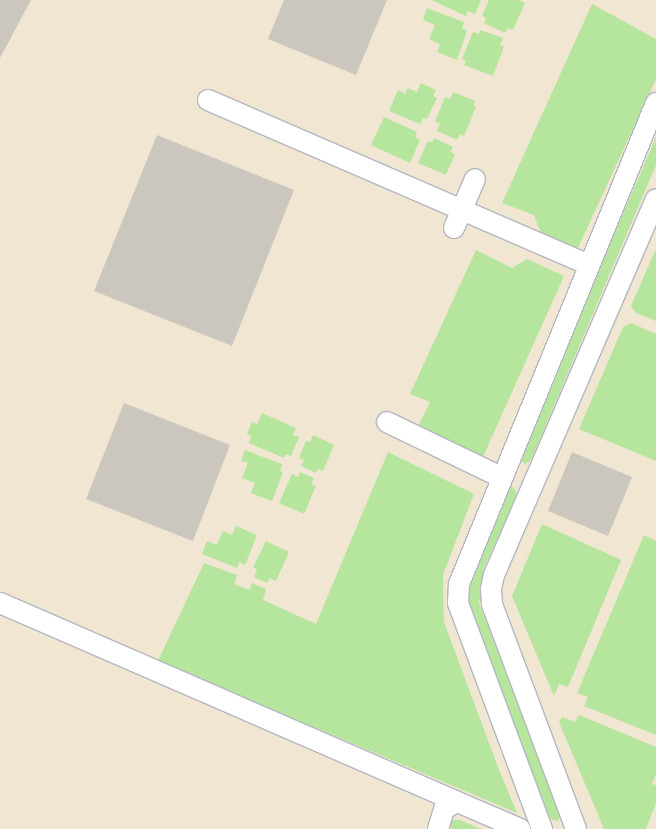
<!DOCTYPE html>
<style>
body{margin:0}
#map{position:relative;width:656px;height:829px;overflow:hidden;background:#efe9e1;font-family:Mulish,sans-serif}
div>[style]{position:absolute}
.education>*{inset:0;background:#f0e6d1}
.green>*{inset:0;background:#b6e59e}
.building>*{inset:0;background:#cbc7bf}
.roads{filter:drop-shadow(1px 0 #b4b7c1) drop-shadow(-1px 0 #b4b7c1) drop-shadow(0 1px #b4b7c1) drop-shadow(0 -1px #b4b7c1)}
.minor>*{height:20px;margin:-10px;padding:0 10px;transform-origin:10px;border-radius:10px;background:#fff}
span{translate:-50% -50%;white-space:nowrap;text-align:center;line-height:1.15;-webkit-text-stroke:4px #fff;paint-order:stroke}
</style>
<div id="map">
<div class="education">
<div style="clip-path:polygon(31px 0,656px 0,656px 829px,0 829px,0 58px)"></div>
</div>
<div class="green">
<div style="clip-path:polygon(432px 0,481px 0,475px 14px,468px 11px,466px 16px)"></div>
<div style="clip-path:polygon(489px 0,518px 0,525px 3px,513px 30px,507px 28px,505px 33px,484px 23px,486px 18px,482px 16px)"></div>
<div style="clip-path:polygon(592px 4px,656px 39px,656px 79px,577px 250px,541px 234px,534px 215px,502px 203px)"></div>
<div style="clip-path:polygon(427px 8px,464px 22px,462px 28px,467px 31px,457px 60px,437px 52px,440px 44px,429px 39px,435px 25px,423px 20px)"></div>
<div style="clip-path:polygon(480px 30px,503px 38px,500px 45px,504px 47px,493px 76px,464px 65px,466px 61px,462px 59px,473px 32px,479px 34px)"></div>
<div style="clip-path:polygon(421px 83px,436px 90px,433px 96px,437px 98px,427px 119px,423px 118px,420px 124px,389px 111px,398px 90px,405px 94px,408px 88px,417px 92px)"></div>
<div style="clip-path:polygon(453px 92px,475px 101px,473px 105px,476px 107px,464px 136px,460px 134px,457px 140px,437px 131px,440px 124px,435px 121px,445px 97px,450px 99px)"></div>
<div style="clip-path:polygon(384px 117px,417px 132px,415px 137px,420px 140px,410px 163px,371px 145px)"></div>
<div style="clip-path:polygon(656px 137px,656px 165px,531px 460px,525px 464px,520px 460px,520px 453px)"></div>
<div style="clip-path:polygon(434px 138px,453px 147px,450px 152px,455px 154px,446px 175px,418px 163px,428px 141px,432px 143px)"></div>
<div style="clip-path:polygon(656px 249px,656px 321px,636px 313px,631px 306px)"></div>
<div style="clip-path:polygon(476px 250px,512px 268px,527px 259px,564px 276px,482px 459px,417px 429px,430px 402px,410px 394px)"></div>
<div style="clip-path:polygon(631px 323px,656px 334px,656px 461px,579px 429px,623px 327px)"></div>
<div style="clip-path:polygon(262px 413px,296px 428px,293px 435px,299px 437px,291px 456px,286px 454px,284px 458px,249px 443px,251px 436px,247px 434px,252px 422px,257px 424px)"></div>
<div style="clip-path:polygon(313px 435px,334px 445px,323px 471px,318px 469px,316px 473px,301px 466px,304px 460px,299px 458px,306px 441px,310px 442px)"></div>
<div style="clip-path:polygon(245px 450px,282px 464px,280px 471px,283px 472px,272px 501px,251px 493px,255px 483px,242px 478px,248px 463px,241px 461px)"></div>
<div style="clip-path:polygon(388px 452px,474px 494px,443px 575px,444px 622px,499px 770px,517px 813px,158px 661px,204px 563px,237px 575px,234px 584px,250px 590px,252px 583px,266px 589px,263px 600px,316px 624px)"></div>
<div style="clip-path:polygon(300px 472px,314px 478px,311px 484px,316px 486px,304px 514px,279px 503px,292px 474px,298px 477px)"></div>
<div style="clip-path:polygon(511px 486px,516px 491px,516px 498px,484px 568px,479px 603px,561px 814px,558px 821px,550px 819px,468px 609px,469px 575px,506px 488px)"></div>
<div style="clip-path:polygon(542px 524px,621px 560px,568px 687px,559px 684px,554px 696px,512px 596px)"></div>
<div style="clip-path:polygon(236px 526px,257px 535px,245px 565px,239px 562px,237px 568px,202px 554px,207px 541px,217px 545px,223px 531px,232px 535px)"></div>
<div style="clip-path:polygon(644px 535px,656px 541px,656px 735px,584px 706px,588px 697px,577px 693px)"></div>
<div style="clip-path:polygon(266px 541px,289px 552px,276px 581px,270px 578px,267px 583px,254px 577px,257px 569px,253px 567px)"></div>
<div style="clip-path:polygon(579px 715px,656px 747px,656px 774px,652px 784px,656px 785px,656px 803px,646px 829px,604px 829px,559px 722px,562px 717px,575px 722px)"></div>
<div style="clip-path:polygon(454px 820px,460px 820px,481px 829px,451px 829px,451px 822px)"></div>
</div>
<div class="building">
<div style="clip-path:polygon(0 0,31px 0,0 58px)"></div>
<div style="clip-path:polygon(284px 0,387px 0,356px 75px,268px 39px)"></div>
<div style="clip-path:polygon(157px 135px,294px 190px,232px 346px,94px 291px)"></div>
<div style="clip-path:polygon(124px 403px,230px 445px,193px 541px,86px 499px)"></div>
<div style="clip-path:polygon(572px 452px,632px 477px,608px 536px,548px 511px)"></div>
</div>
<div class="roads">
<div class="minor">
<div style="left:208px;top:100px;width:415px;rotate:23.4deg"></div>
<div style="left:454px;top:228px;width:53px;rotate:-66.8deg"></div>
<div style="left:387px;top:422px;width:127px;rotate:25.8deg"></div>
<div style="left:0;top:603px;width:567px;rotate:23.49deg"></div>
<div style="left:438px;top:829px;width:21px;rotate:-73deg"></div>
<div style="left:444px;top:809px;width:14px;rotate:-30deg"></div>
<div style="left:542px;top:829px;width:241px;rotate:-110.4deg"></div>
<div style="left:458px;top:603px;width:19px;rotate:-87deg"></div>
<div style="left:459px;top:584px;width:520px;rotate:-67.73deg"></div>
<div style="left:576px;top:829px;width:240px;rotate:-110.5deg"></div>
<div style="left:492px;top:604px;width:15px;rotate:-94deg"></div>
<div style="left:491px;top:589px;width:14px;rotate:-78deg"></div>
<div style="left:494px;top:575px;width:409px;rotate:-66.7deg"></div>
</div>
</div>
</div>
